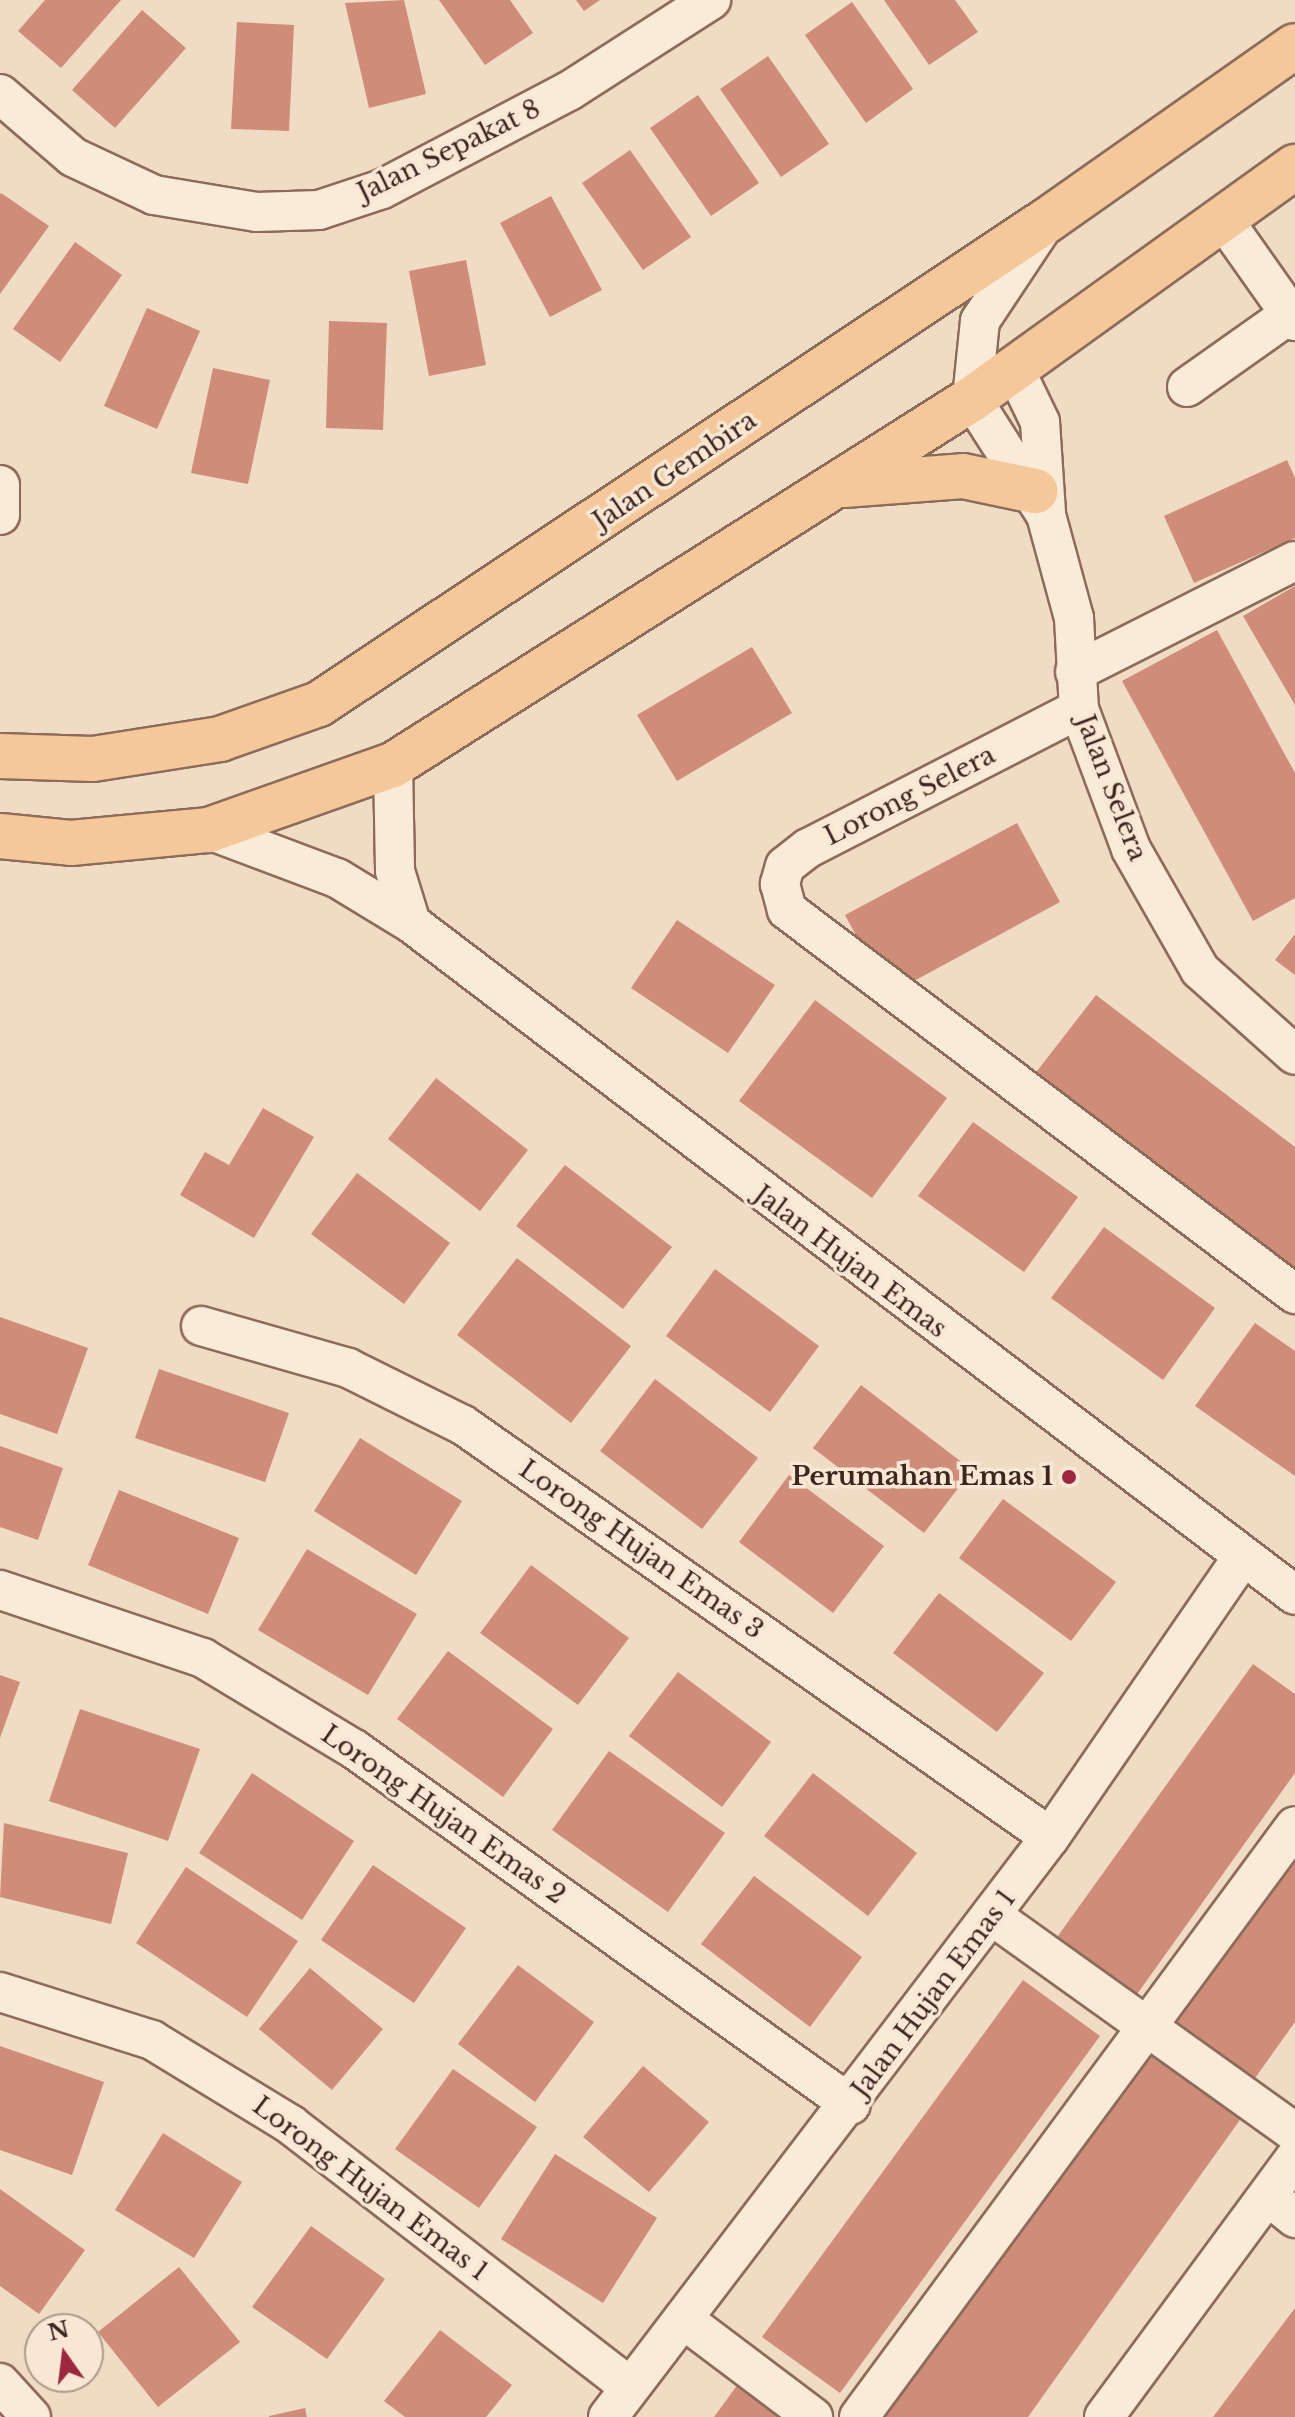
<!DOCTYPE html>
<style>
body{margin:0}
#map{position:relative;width:1295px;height:2417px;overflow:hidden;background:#f0dbc4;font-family:"Libre Baskerville",serif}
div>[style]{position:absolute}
.building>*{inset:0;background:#cf8d79}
.roads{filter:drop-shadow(2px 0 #8c6b5a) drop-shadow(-2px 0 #8c6b5a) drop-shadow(0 2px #8c6b5a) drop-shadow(0 -2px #8c6b5a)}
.minor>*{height:38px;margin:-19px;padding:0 19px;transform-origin:19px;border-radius:19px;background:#faead8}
.major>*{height:44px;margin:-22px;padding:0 22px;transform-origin:22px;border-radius:22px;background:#f4c89b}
.dots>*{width:22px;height:22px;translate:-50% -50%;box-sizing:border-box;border:4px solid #f7e7d4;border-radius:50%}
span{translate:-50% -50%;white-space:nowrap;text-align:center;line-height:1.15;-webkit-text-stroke:7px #f7e7d4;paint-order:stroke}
.street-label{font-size:26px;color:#3b271e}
.poi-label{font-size:26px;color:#3b271e;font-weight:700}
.right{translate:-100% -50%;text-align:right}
.north{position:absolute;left:24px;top:2313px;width:80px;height:80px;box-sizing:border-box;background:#f7e7d4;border:2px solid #ac9a8b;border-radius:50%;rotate:346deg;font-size:22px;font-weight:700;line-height:32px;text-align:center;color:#3b271e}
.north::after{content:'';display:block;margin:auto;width:28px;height:36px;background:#9d273e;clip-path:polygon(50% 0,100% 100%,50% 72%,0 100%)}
</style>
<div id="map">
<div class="building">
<div style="clip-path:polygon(45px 0,121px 0,61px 68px,18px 31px)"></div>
<div style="clip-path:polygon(404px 0,426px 94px,369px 108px,345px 3px)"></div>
<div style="clip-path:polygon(439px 0,510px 0,533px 33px,485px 65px)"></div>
<div style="clip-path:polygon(576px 0,600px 0,584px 11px)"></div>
<div style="clip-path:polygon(884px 0,955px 0,978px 32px,929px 65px)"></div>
<div style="clip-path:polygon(852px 2px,913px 89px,866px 123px,805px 35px)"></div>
<div style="clip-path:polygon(142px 10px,186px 48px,115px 128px,72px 90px)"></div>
<div style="clip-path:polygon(237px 22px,294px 25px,289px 131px,231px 129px)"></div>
<div style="clip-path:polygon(768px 56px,829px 144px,781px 177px,720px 89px)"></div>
<div style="clip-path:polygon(698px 95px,759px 183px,711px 216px,650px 128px)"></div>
<div style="clip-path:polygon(630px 150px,691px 237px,643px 270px,582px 183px)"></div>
<div style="clip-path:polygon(1px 193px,49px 226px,0 294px,0 194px)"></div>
<div style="clip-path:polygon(551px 196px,602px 290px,550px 317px,500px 223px)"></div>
<div style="clip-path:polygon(75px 242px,122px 275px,60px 362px,13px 329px)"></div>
<div style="clip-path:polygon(466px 260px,486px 365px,429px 376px,409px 271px)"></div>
<div style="clip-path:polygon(147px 308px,200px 331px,157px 429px,104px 406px)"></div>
<div style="clip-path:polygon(329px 321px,387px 323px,383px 430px,326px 428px)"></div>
<div style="clip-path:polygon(213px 368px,270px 380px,248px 484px,191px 473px)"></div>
<div style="clip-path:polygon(1287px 460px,1295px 478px,1295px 538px,1194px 583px,1164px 516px)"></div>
<div style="clip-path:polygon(1295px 586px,1295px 705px,1243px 616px)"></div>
<div style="clip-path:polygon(1217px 630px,1295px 773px,1295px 898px,1253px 921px,1122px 681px)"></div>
<div style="clip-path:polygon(752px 647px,792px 713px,677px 781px,637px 715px)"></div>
<div style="clip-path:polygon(1017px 823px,1060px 902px,888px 995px,845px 915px)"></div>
<div style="clip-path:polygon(677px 920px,775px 985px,728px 1053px,631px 988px)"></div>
<div style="clip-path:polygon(1295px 934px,1295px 975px,1275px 960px)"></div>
<div style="clip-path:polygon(1096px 995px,1295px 1147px,1295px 1289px,1027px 1084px)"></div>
<div style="clip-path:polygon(815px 1000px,947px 1098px,872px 1198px,739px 1101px)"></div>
<div style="clip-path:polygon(436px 1078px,528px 1150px,480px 1211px,388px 1139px)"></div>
<div style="clip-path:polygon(263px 1108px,314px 1137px,254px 1238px,180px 1195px,205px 1152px,229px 1165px)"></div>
<div style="clip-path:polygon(973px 1122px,1078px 1197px,1024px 1272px,918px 1196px)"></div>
<div style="clip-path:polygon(565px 1165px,672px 1247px,623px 1309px,516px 1226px)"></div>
<div style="clip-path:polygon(357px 1173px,450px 1243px,404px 1304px,311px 1234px)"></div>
<div style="clip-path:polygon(1104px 1227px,1215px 1308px,1163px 1380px,1051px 1298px)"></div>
<div style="clip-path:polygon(517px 1258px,631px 1346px,571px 1423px,457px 1335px)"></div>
<div style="clip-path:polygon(715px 1269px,819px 1346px,770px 1412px,666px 1336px)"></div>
<div style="clip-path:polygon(0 1317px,88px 1348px,57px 1434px,0 1414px)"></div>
<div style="clip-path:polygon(1255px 1323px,1295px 1351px,1295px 1476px,1195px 1406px)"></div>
<div style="clip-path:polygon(159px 1369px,289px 1413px,265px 1482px,135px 1438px)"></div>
<div style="clip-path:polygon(655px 1379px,758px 1458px,702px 1529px,600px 1451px)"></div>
<div style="clip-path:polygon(861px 1385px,972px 1470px,924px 1533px,813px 1448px)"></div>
<div style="clip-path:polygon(360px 1438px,462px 1501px,416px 1575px,314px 1511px)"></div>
<div style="clip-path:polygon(0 1446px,63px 1468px,38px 1540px,0 1527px)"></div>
<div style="clip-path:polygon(789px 1475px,884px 1546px,833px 1613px,739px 1542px)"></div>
<div style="clip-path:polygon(119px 1490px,239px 1538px,208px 1614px,88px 1565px)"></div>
<div style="clip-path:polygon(1003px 1499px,1116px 1582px,1071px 1641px,959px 1558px)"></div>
<div style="clip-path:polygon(307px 1549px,417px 1614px,368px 1695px,258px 1630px)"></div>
<div style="clip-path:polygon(531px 1565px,629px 1638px,578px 1705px,480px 1633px)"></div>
<div style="clip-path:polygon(939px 1593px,1044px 1673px,997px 1732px,893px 1653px)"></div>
<div style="clip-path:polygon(448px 1651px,553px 1729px,503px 1797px,397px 1719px)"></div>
<div style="clip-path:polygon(1253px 1664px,1295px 1694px,1295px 1773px,1130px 2004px,1050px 1947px)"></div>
<div style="clip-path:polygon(678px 1672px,771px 1742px,722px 1807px,629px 1736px)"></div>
<div style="clip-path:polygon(0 1675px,20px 1682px,0 1738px)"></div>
<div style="clip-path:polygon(80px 1709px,200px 1749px,168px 1841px,49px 1801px)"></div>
<div style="clip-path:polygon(609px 1751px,725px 1833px,668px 1912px,552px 1830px)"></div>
<div style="clip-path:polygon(252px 1773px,354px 1841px,302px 1920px,199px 1853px)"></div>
<div style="clip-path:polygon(813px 1773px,917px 1853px,868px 1916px,764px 1836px)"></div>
<div style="clip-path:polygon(4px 1823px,128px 1853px,111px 1924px,0 1897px)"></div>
<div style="clip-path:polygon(1295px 1848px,1295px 2022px,1248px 2088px,1165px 2029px)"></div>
<div style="clip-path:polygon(373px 1865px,466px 1928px,414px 2003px,321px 1940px)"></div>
<div style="clip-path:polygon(186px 1867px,298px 1941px,247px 2017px,136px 1943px)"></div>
<div style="clip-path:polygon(754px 1876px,862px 1957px,810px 2027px,701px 1944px)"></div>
<div style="clip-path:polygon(518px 1965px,594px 2022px,535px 2102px,458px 2044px)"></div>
<div style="clip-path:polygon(310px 1968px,383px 2029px,332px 2090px,259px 2029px)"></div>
<div style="clip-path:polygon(1023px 1980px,1100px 2036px,840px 2393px,762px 2337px)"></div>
<div style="clip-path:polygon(0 2046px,104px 2082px,72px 2175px,0 2150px)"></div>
<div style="clip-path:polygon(1146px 2050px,1242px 2117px,1028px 2417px,885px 2417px)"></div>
<div style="clip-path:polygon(643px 2066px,709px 2122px,649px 2192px,583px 2137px)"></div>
<div style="clip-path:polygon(453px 2069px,537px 2127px,479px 2208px,395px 2149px)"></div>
<div style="clip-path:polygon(163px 2133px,242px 2182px,194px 2258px,115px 2210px)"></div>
<div style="clip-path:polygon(555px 2154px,657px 2218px,603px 2303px,501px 2239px)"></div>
<div style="clip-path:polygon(0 2189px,85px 2250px,39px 2314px,0 2286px)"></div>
<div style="clip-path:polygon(311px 2226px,385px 2279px,327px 2359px,252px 2307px)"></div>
<div style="clip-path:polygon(179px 2267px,240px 2342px,158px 2407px,98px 2332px)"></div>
<div style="clip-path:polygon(1295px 2308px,1295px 2417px,1213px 2417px)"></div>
<div style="clip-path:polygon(440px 2330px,512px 2385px,486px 2417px,405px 2417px,384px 2401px)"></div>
<div style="clip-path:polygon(741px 2380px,792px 2417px,714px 2417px)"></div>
<div style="clip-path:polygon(305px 2408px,307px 2417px,269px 2417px,269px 2416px)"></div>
</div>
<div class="roads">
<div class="minor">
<div style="left:0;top:94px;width:96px;rotate:40.8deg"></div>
<div style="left:73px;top:157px;width:89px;rotate:25.1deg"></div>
<div style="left:154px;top:195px;width:104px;rotate:9.4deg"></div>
<div style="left:257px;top:212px;width:62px;rotate:-1.8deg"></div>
<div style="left:319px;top:210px;width:66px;rotate:-18.4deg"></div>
<div style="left:382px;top:189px;width:211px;rotate:-27.7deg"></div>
<div style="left:569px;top:91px;width:169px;rotate:-32.7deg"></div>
<div style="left:1223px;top:219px;width:125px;rotate:54.8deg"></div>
<div style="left:1043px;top:226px;width:114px;rotate:123.6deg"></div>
<div style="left:980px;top:321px;width:78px;rotate:95.9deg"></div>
<div style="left:972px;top:399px;width:138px;rotate:57.5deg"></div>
<div style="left:1046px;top:515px;width:107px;rotate:74.8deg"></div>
<div style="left:1074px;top:618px;width:91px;rotate:86.9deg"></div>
<div style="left:1079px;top:709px;width:149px;rotate:69.6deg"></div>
<div style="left:1131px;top:849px;width:139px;rotate:60.3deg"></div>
<div style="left:1200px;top:970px;width:127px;rotate:41.8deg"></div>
<div style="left:1015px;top:370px;width:58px;rotate:64.3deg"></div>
<div style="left:1040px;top:422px;width:90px;rotate:86.2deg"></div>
<div style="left:1187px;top:387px;width:126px;rotate:-35.3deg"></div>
<div style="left:0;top:485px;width:30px;rotate:90deg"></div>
<div style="left:1075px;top:672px;width:246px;rotate:-26.8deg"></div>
<div style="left:1079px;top:709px;width:305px;rotate:152.8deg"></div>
<div style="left:808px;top:848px;width:29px;rotate:142deg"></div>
<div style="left:785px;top:866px;width:19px;rotate:106deg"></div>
<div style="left:780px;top:884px;width:27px;rotate:75deg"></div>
<div style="left:787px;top:910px;width:637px;rotate:37.09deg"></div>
<div style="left:393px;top:765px;width:106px;rotate:88.9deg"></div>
<div style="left:395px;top:871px;width:54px;rotate:72.9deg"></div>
<div style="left:209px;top:830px;width:137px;rotate:20.6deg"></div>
<div style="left:337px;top:878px;width:87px;rotate:31.3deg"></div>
<div style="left:411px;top:923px;width:1110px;rotate:37.24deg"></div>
<div style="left:201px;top:1326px;width:153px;rotate:15.9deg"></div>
<div style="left:348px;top:1368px;width:128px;rotate:26.4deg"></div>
<div style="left:463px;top:1425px;width:717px;rotate:35.06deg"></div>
<div style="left:0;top:1590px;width:214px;rotate:18.5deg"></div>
<div style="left:203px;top:1658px;width:176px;rotate:31.1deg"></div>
<div style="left:354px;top:1749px;width:611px;rotate:35.61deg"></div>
<div style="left:991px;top:1915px;width:374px;rotate:35.6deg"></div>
<div style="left:0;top:1992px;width:159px;rotate:17.5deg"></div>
<div style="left:152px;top:2040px;width:163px;rotate:31.4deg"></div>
<div style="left:291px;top:2125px;width:428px;rotate:37.7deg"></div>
<div style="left:1268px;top:2196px;width:35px;rotate:39deg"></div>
<div style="left:683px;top:2319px;width:163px;rotate:37deg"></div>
<div style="left:0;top:2383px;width:46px;rotate:47.6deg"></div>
<div style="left:608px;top:2417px;width:729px;rotate:-52.69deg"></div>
<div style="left:1050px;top:1837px;width:339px;rotate:-55.5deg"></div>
<div style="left:859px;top:2417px;width:734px;rotate:-53.58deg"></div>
<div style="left:1104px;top:2417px;width:322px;rotate:-53.6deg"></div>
</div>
<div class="major">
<div style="left:844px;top:485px;width:119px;rotate:-4.3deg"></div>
<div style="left:963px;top:476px;width:74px;rotate:11.8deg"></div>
<div style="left:0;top:756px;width:93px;rotate:1.8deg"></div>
<div style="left:93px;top:759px;width:129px;rotate:-8.9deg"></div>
<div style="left:220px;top:739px;width:105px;rotate:-19.5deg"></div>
<div style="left:319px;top:704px;width:873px;rotate:-33.6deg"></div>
<div style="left:1046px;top:221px;width:304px;rotate:-35.1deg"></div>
<div style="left:0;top:836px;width:71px;rotate:5.6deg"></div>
<div style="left:71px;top:843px;width:139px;rotate:-5.4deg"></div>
<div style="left:209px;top:830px;width:195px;rotate:-19.5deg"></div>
<div style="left:393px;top:765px;width:685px;rotate:-32.3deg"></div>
<div style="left:972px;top:399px;width:398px;rotate:-35.7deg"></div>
</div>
</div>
<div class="dots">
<div style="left:1069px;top:1477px;background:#9d273e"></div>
</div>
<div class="street-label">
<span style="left:449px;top:151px;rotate:-26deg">Jalan Sepakat 8</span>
<span style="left:675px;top:471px;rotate:-34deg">Jalan Gembira</span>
<span style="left:1111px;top:788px;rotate:69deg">Jalan Selera</span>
<span style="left:910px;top:796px;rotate:-27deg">Lorong Selera</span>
<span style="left:850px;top:1262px;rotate:37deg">Jalan Hujan Emas</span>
<span style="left:641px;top:1550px;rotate:35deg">Lorong Hujan Emas 3</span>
<span style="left:443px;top:1815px;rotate:35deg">Lorong Hujan Emas 2</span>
<span style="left:934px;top:1994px;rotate:-53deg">Jalan Hujan Emas 1</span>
<span style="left:370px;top:2189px;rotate:37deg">Lorong Hujan Emas 1</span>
</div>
<div class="poi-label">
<span class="right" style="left:1053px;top:1477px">Perumahan Emas 1</span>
</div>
<div class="north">N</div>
</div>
